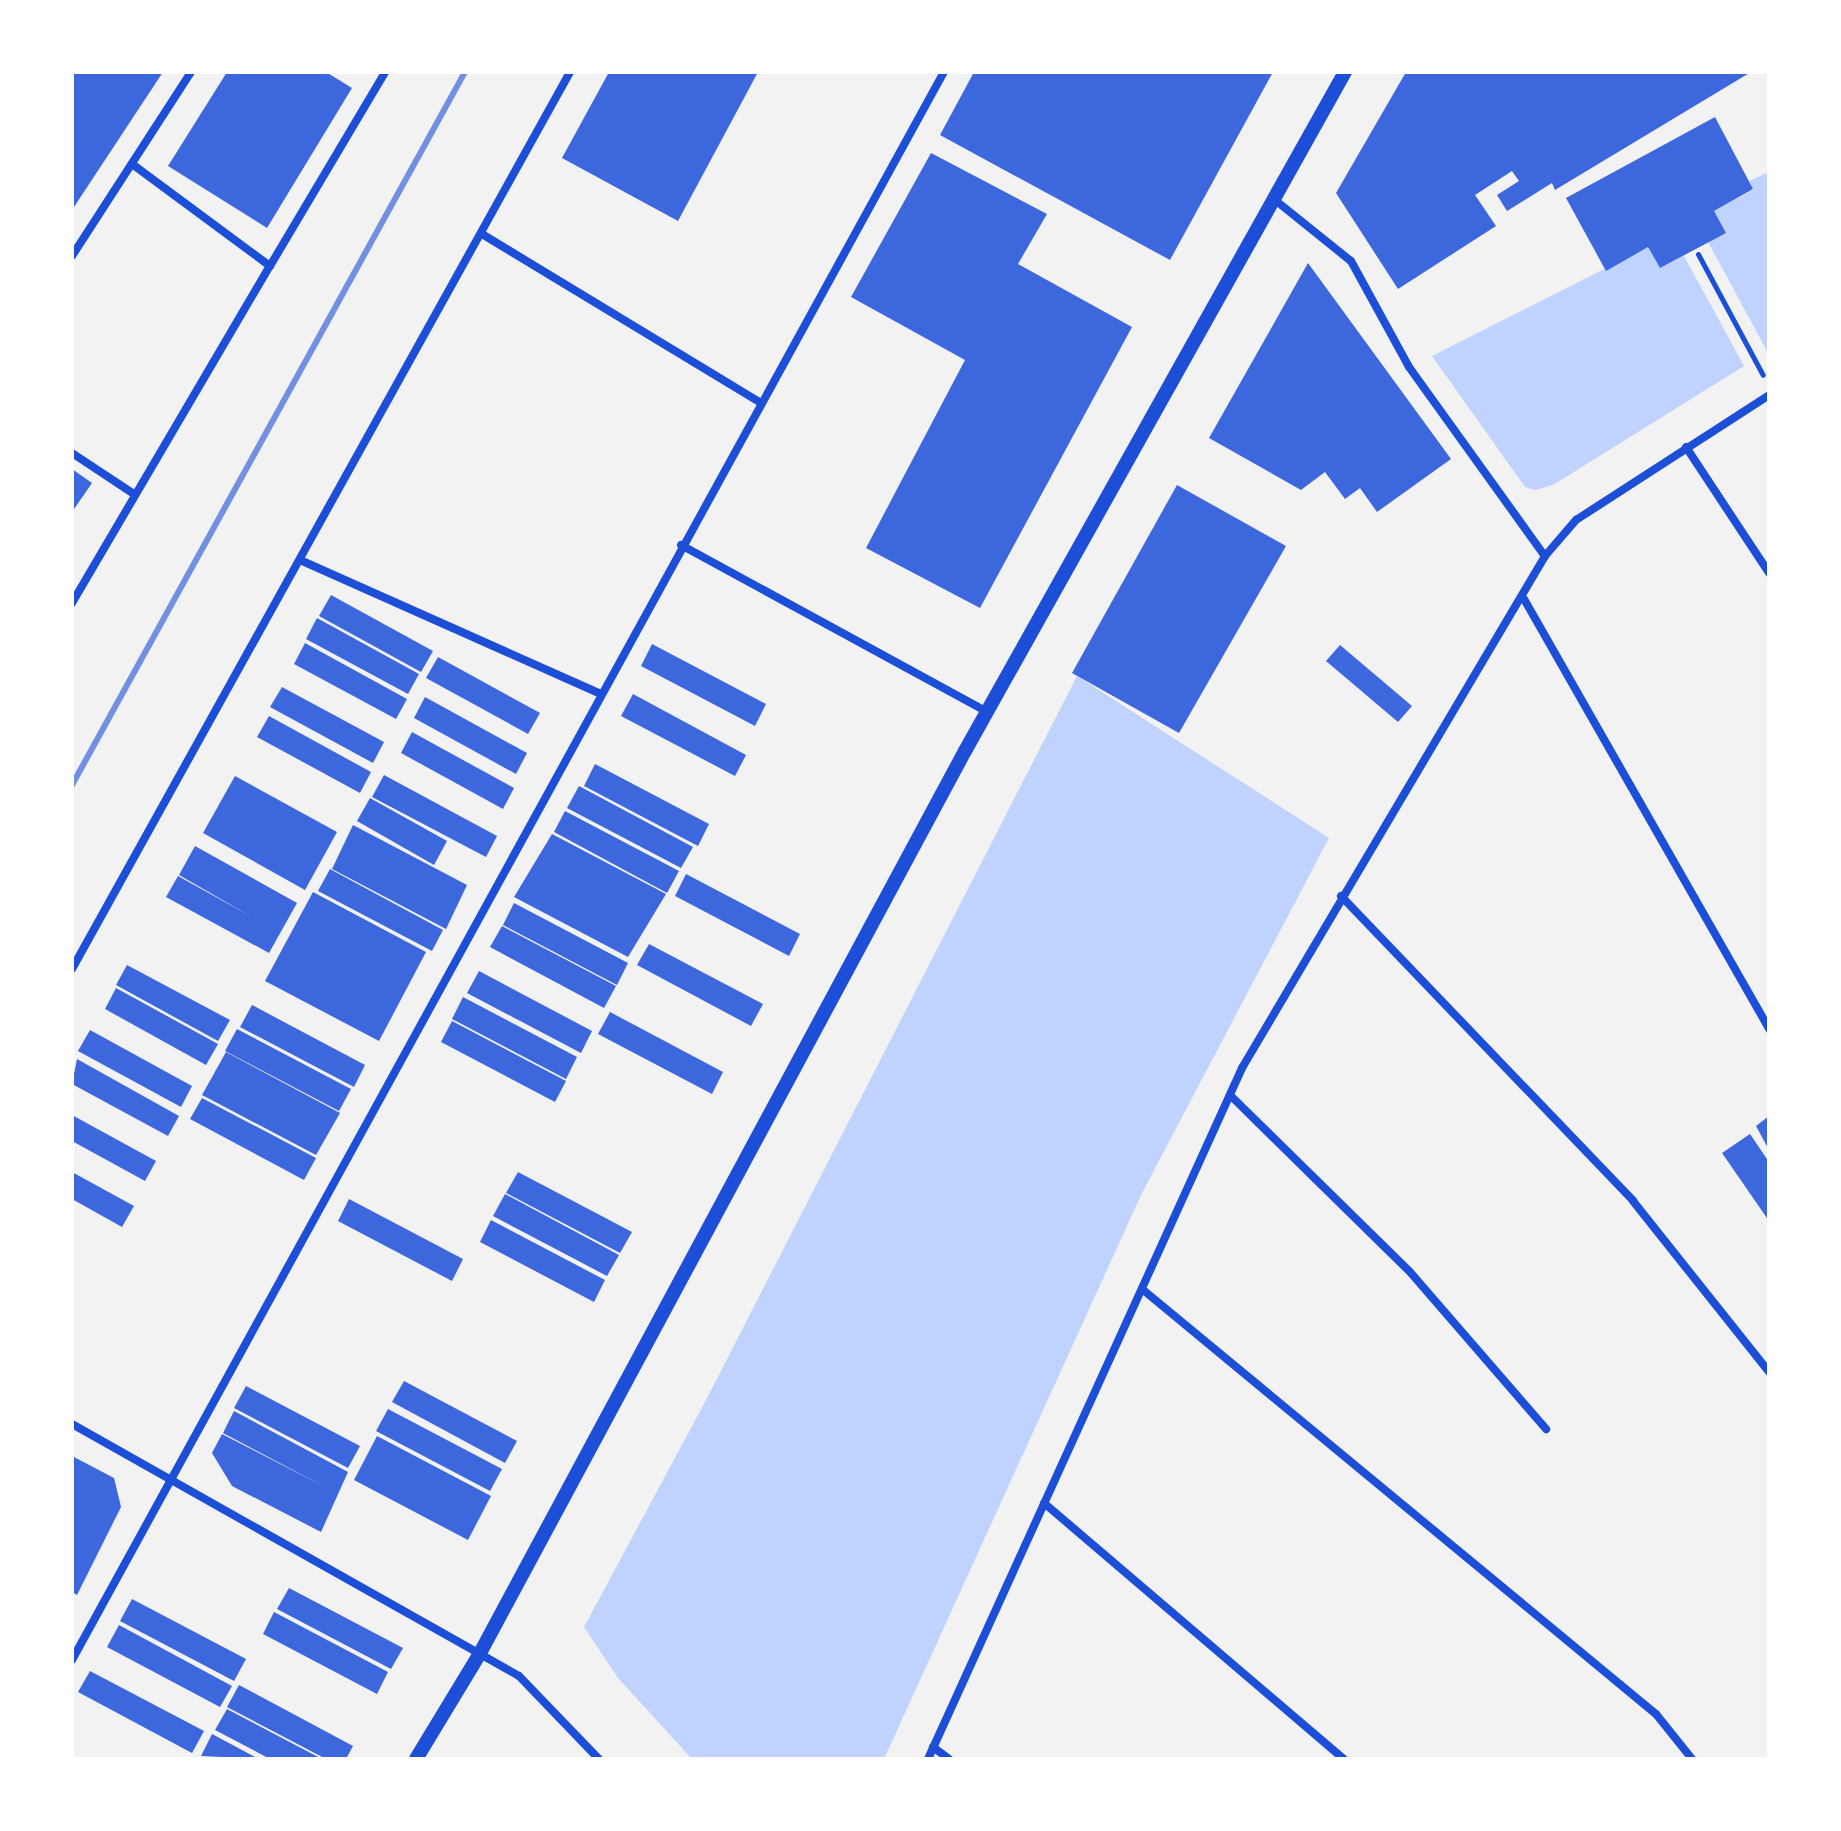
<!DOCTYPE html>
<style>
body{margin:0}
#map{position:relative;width:1841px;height:1831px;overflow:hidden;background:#f2f2f2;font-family:Overpass,sans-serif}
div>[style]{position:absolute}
.water>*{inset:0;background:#bfd3fe}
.building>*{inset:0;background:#3d67dc}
.path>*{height:5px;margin:-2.5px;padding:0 2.5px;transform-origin:2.5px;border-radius:2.5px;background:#1d4ed8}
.minor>*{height:8px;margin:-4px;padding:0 4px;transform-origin:4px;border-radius:4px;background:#1d4ed8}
.tertiary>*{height:14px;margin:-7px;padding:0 7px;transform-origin:7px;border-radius:7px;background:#1d4ed8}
.rail>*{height:6px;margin:-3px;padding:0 3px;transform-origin:3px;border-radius:3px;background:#7290e2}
span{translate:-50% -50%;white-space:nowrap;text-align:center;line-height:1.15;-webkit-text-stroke:6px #fff;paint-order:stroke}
.frame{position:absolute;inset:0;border:74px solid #fff;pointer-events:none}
</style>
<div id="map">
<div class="water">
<div style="clip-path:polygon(1769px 172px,1769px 352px,1768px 353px,1708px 242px,1714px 211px,1753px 190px,1749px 181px)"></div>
<div style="clip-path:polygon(1648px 247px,1660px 268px,1684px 256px,1744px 366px,1553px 485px,1535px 490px,1525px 487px,1432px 356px)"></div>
<div style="clip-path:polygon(1077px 676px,1329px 838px,1142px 1193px,884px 1759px,692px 1759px,618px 1678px,584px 1627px,705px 1402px)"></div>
</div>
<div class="building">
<div style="clip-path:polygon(72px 72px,163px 72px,72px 210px)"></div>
<div style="clip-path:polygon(227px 72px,326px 72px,352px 88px,267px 228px,168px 166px)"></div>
<div style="clip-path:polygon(609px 72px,758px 72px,678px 221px,562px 158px)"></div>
<div style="clip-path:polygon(974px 72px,1273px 72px,1170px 260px,940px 135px)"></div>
<div style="clip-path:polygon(1406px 72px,1751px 72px,1555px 190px,1552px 183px,1507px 211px,1497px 195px,1519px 181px,1512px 171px,1475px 195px,1496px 226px,1398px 289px,1336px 193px)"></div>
<div style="clip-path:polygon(1715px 117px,1753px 189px,1714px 211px,1726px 233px,1660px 268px,1648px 247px,1606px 271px,1566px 198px)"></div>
<div style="clip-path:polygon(931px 153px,1047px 214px,1018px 264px,1132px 327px,980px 608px,866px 548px,965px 360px,851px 297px)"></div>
<div style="clip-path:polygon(1308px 263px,1451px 459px,1377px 512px,1360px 488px,1345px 499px,1325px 472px,1301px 490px,1209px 438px)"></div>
<div style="clip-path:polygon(72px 469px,92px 483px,72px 512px)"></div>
<div style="clip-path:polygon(1177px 485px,1286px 546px,1179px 733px,1072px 673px)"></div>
<div style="clip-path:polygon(331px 595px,433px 651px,421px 672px,319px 616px)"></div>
<div style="clip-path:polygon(317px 618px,419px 674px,408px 694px,306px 639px)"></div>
<div style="clip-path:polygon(305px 643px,407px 699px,396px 719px,294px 664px)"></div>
<div style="clip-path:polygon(652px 644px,766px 704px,755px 726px,641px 666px)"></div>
<div style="clip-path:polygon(1340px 645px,1412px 706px,1398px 722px,1326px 661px)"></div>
<div style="clip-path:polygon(438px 657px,540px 713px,528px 734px,426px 678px)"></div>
<div style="clip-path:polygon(282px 687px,384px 742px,373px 763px,270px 707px)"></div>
<div style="clip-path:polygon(633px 694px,746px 755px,735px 776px,621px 716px)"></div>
<div style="clip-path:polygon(425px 697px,527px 753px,516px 774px,414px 718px)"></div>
<div style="clip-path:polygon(269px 716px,371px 772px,360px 793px,257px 737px)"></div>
<div style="clip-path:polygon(412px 732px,514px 788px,503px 809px,401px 753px)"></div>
<div style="clip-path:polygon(595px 764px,709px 824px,698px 846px,584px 786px)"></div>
<div style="clip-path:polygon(384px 775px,497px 836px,486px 857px,372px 797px)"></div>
<div style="clip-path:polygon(235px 776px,337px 832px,305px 890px,203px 833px)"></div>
<div style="clip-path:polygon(579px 786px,693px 847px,681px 868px,567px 808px)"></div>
<div style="clip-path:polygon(370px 798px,447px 841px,434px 865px,357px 821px)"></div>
<div style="clip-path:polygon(565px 811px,679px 871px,667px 893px,554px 832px)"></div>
<div style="clip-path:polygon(353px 825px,467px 885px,446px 929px,332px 869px)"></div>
<div style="clip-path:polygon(552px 834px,666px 894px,628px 957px,514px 897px)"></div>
<div style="clip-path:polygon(195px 846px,297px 903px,269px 953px,166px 897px,178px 876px,252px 917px,179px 875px)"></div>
<div style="clip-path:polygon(330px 869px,443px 930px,432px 951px,318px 891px)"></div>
<div style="clip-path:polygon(686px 874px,800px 934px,789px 956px,675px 896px)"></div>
<div style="clip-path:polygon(313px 892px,426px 952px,379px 1041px,265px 981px)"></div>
<div style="clip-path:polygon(514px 903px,628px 963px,617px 985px,503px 925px)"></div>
<div style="clip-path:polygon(502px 926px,616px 986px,604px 1008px,490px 947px)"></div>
<div style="clip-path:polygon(649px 944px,763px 1004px,751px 1026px,637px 965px)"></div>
<div style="clip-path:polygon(127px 965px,230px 1020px,218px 1041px,116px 985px)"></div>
<div style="clip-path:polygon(479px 971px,592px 1031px,581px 1053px,467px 993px)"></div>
<div style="clip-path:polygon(116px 988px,218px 1044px,206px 1065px,105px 1009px)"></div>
<div style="clip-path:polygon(463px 997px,577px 1057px,566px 1079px,452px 1019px)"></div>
<div style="clip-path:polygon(252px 1005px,365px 1065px,354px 1087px,240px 1027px)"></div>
<div style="clip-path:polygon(610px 1012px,723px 1072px,712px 1094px,598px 1034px)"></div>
<div style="clip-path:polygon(452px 1021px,566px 1081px,555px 1102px,441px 1042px)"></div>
<div style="clip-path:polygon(237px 1029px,351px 1089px,339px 1111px,225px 1051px)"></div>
<div style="clip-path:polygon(90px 1030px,192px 1086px,181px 1107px,78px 1051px)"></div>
<div style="clip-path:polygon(226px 1052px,340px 1113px,316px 1155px,202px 1095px)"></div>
<div style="clip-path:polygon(77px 1059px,179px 1116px,168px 1136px,72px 1084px)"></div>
<div style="clip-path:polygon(202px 1098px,316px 1158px,304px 1180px,190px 1119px)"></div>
<div style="clip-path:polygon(72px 1115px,156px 1161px,145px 1181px,72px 1141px)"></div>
<div style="clip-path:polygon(1769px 1116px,1769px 1150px,1756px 1126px)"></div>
<div style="clip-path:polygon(1750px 1134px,1769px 1162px,1769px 1221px,1722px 1153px)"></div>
<div style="clip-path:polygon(72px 1172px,134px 1206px,122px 1227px,72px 1199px)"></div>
<div style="clip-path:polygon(518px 1172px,632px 1232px,620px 1253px,506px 1193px)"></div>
<div style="clip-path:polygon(505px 1194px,619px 1255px,607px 1276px,493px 1216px)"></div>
<div style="clip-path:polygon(349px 1199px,463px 1259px,452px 1281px,338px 1221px)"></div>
<div style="clip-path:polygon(491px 1220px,605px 1280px,594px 1302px,480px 1242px)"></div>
<div style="clip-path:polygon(404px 1381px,517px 1441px,505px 1463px,392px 1402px)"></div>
<div style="clip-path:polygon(246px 1386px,360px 1446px,348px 1468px,234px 1408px)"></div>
<div style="clip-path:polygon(388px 1409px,502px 1469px,490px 1491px,376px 1431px)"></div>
<div style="clip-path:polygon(234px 1411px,348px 1472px,321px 1532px,232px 1486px,212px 1453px,222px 1434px,325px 1487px,223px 1433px)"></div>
<div style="clip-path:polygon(377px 1436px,491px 1496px,468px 1540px,354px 1480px)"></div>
<div style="clip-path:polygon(72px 1456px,114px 1478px,121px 1507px,77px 1595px,72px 1592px)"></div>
<div style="clip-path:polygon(289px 1588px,403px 1648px,391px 1669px,277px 1609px)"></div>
<div style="clip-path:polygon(132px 1599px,246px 1659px,234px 1681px,120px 1621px)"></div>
<div style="clip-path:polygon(274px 1612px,388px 1672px,377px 1694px,263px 1634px)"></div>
<div style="clip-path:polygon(119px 1625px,232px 1686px,220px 1707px,107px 1647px)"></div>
<div style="clip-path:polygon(90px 1671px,204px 1731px,192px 1753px,78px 1692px)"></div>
<div style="clip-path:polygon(239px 1685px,353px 1746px,346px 1759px,326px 1759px,227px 1707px)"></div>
<div style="clip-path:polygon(227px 1709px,322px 1759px,270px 1759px,215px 1730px)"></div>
<div style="clip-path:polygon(212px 1734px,259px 1759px,201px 1756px)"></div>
</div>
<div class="path">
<div style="left:1698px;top:254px;width:137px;rotate:61.8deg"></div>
</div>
<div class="minor">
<div style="left:1275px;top:200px;width:97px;rotate:38.8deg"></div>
<div style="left:1351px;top:261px;width:121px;rotate:61.3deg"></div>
<div style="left:1409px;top:367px;width:233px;rotate:54.3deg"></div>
<div style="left:482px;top:234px;width:326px;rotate:31.2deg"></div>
<div style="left:72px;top:256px;width:219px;rotate:-57.1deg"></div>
<div style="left:270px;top:266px;width:226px;rotate:-59.3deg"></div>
<div style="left:1686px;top:447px;width:151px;rotate:56.6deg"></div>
<div style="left:72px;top:453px;width:74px;rotate:33.5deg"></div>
<div style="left:681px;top:545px;width:349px;rotate:28.6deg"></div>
<div style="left:300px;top:560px;width:327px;rotate:24deg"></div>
<div style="left:1524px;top:599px;width:495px;rotate:60.3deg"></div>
<div style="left:72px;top:603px;width:391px;rotate:-59.6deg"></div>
<div style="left:270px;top:266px;width:172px;rotate:-143.5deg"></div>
<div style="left:1341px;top:896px;width:422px;rotate:46.2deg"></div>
<div style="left:1633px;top:1201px;width:218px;rotate:51.5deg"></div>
<div style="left:72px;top:969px;width:1026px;rotate:-60.96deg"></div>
<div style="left:1230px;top:1095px;width:252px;rotate:44.5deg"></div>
<div style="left:1410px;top:1272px;width:208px;rotate:49.1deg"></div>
<div style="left:1142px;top:1289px;width:667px;rotate:39.59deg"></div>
<div style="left:1656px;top:1714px;width:58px;rotate:51.3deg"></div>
<div style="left:72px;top:1424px;width:513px;rotate:29.41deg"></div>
<div style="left:519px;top:1676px;width:115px;rotate:46.1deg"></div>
<div style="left:1044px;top:1503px;width:394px;rotate:40.5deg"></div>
<div style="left:72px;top:1660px;width:1812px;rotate:-61.23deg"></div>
<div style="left:933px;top:1747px;width:20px;rotate:37deg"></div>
<div style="left:928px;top:1759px;width:759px;rotate:-65.56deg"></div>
<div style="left:1242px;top:1068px;width:595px;rotate:-59.38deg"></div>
<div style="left:1545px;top:556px;width:48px;rotate:-49.3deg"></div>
<div style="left:1576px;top:520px;width:230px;rotate:-32.9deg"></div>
</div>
<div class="tertiary">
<div style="left:416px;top:1759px;width:122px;rotate:-58.8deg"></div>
<div style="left:479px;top:1655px;width:1026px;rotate:-61.74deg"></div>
<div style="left:965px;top:751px;width:778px;rotate:-60.77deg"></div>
</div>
<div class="rail">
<div style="left:72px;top:785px;width:814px;rotate:-61.14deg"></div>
</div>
<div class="frame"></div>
</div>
